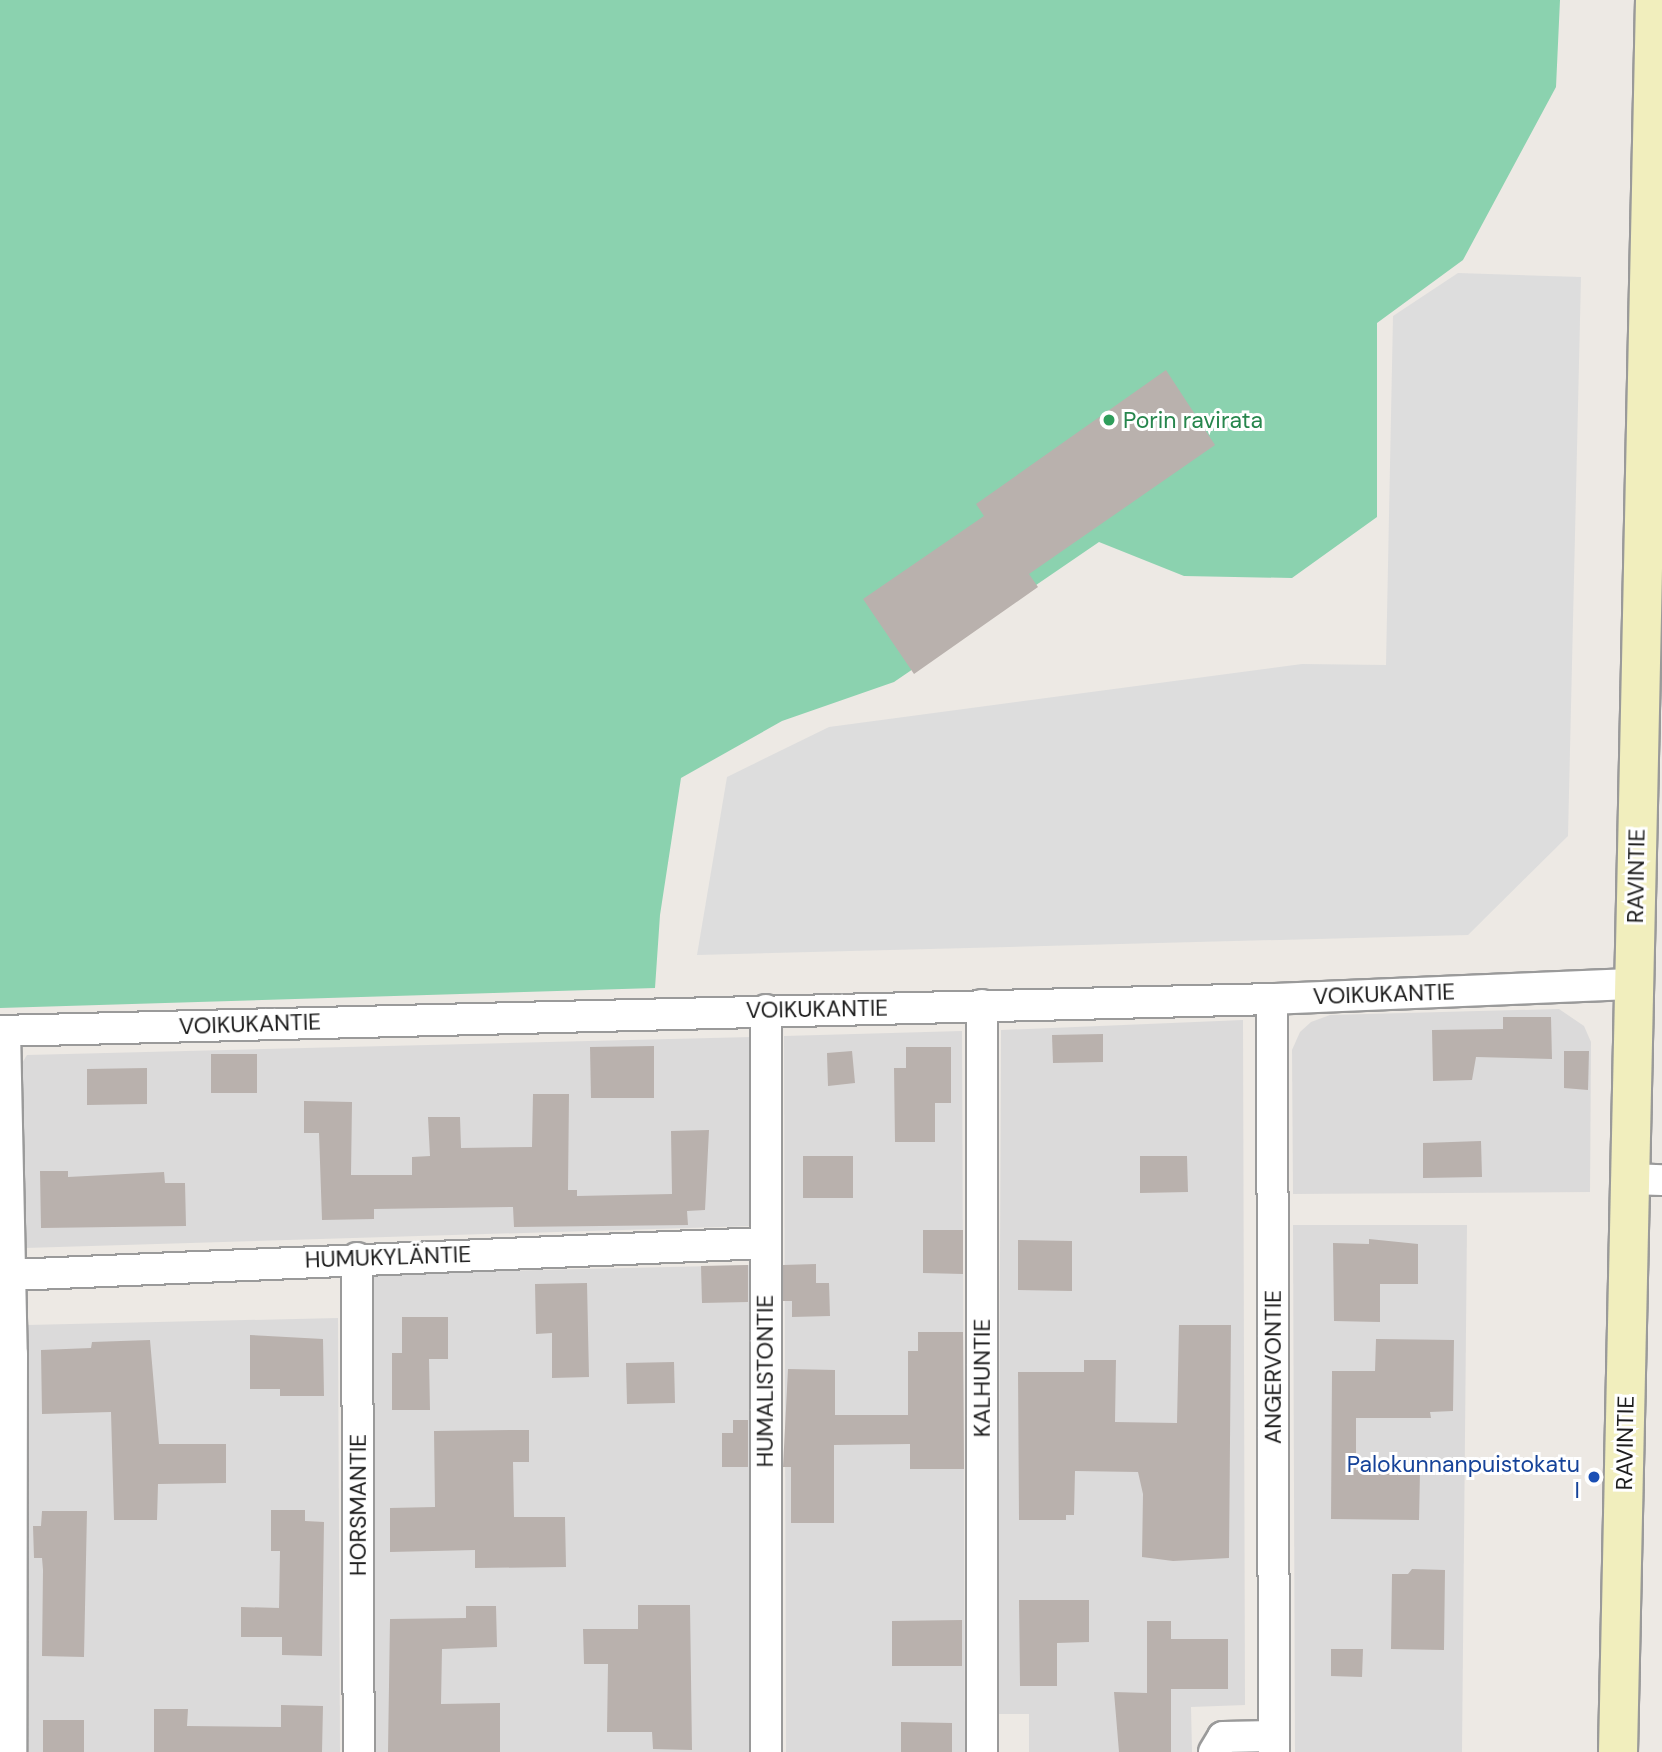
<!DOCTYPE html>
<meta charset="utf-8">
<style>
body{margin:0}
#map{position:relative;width:1662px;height:1752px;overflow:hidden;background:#ede9e4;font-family:"DM Sans",sans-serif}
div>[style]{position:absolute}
.residential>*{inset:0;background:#dbdada}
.pitch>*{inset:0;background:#8bd2af}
.parking>*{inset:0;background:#ddd}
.building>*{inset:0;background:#b9b1ad}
.roads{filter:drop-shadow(2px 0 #9a9a9a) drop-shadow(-2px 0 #9a9a9a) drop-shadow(0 2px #9a9a9a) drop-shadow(0 -2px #9a9a9a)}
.minor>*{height:30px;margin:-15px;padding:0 15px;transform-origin:15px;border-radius:15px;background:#fff}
.secondary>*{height:38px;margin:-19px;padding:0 19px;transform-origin:19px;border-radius:19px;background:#f1eebd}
.dots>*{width:19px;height:19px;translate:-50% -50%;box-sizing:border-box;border:4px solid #fff;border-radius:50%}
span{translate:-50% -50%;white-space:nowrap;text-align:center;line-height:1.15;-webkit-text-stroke:6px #fff;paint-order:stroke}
.leisure-label{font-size:23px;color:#27864d}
.left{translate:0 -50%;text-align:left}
.street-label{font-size:23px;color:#1d1d1d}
.transit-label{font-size:23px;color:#164399}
.right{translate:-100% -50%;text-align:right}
</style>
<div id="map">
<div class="residential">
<div style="clip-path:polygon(1559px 1009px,1584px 1026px,1591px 1042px,1590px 1192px,1293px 1194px,1292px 1050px,1300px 1032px,1311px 1022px,1330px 1015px)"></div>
<div style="clip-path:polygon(1243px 1020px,1245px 1705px,1191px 1707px,1192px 1752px,1029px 1752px,1029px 1714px,998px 1714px,1001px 1030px)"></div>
<div style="clip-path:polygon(962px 1031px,965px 1752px,786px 1752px,784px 1036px)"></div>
<div style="clip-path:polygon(752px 1037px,752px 1226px,25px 1248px,19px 1068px,27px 1055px)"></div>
<div style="clip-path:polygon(1293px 1225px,1467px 1225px,1462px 1752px,1295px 1752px)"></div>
<div style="clip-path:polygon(756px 1265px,750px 1752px,374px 1752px,372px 1274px)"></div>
<div style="clip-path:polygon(338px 1318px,340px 1752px,29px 1752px,27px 1325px)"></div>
</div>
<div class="pitch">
<div style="clip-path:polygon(0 0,1560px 0,1556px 87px,1463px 260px,1377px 323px,1377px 517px,1292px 578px,1184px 576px,1099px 542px,894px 682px,782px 721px,681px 778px,660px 915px,655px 988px,0 1008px)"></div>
</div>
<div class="parking">
<div style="clip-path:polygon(1458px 273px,1581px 277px,1568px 836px,1468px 935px,697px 955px,727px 777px,829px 727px,1302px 664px,1386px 665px,1393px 316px)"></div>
</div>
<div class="building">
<div style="clip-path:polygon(1166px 370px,1215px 445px,1029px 574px,1038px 587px,914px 674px,863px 599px,984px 516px,976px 504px)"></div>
<div style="clip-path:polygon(1503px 1017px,1551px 1017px,1552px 1059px,1476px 1057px,1472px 1080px,1433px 1081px,1432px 1030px,1503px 1029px)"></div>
<div style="clip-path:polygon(1103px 1034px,1103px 1062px,1053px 1063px,1052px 1035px)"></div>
<div style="clip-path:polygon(654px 1046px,654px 1098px,591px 1098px,590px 1047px)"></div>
<div style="clip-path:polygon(906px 1047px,951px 1047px,951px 1103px,935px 1103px,935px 1142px,895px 1142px,894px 1068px,906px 1068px)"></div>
<div style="clip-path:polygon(852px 1051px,855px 1083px,828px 1086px,827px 1053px)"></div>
<div style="clip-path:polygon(1564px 1051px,1589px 1051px,1588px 1090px,1564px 1088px)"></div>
<div style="clip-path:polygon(211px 1054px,257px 1054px,257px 1093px,211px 1093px)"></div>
<div style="clip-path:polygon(147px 1068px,147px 1104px,87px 1105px,87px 1069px)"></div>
<div style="clip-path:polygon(533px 1094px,569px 1094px,568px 1190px,577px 1190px,577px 1196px,672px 1194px,671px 1131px,709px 1130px,705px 1210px,687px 1211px,688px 1225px,514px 1227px,513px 1207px,374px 1209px,374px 1219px,322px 1220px,319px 1133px,304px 1133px,304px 1101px,352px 1102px,351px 1175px,412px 1175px,412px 1157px,430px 1156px,428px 1117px,460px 1117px,461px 1148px,532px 1147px)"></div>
<div style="clip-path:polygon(1481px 1141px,1482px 1177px,1423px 1178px,1423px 1143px)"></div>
<div style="clip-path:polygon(803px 1156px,853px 1156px,853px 1198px,803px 1198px)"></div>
<div style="clip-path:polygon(1140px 1156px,1187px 1156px,1188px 1192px,1140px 1193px)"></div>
<div style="clip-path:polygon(40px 1171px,68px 1171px,68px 1177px,164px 1172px,165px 1183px,185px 1183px,186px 1226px,41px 1228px)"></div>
<div style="clip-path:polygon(923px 1230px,963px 1230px,963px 1274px,923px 1273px)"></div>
<div style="clip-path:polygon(1369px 1239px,1418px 1244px,1418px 1284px,1380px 1284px,1380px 1322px,1334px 1321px,1333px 1243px,1369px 1244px)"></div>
<div style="clip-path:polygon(1018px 1240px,1072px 1241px,1072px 1291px,1018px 1290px)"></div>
<div style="clip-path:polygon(816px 1264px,816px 1283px,829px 1283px,830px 1316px,792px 1317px,792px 1301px,783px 1301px,783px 1265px)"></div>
<div style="clip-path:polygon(748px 1265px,748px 1302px,702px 1303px,701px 1266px)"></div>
<div style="clip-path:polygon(587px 1283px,589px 1377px,552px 1378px,552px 1333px,536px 1334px,535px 1284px)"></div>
<div style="clip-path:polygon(402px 1317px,448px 1317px,448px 1359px,429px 1359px,430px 1410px,392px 1410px,392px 1353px,402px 1353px)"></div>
<div style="clip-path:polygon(1179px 1325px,1231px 1325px,1229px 1558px,1173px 1561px,1142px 1557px,1143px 1494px,1138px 1472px,1075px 1471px,1074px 1515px,1066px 1515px,1066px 1520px,1019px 1520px,1018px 1372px,1084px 1372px,1084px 1360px,1116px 1360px,1115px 1422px,1177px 1423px)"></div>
<div style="clip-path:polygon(918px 1332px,963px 1332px,964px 1469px,910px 1469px,910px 1444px,834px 1445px,834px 1523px,791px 1523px,791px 1467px,783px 1467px,788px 1369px,835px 1370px,835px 1415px,908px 1415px,908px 1351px,918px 1351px)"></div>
<div style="clip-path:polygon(250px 1335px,323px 1339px,324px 1396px,280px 1396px,280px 1389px,250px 1389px)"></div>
<div style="clip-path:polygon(1376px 1339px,1454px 1340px,1453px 1411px,1430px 1412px,1431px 1418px,1356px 1418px,1356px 1470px,1420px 1472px,1419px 1520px,1331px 1519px,1332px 1371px,1375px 1371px)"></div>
<div style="clip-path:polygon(150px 1340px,159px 1444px,226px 1444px,226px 1483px,158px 1484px,157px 1520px,114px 1520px,111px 1412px,42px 1414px,41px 1350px,91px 1348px,92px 1342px)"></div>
<div style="clip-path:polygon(674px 1362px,675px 1403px,627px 1404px,626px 1363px)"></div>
<div style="clip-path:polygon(733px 1420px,748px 1420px,748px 1467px,722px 1467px,722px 1433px,733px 1433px)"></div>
<div style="clip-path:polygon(513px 1430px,529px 1430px,529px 1462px,513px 1462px,514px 1517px,565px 1517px,566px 1567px,475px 1568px,475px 1550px,390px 1552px,390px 1508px,435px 1507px,434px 1431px)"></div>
<div style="clip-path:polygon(271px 1510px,305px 1510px,305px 1521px,324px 1522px,322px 1656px,282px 1655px,282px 1637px,241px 1637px,241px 1607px,279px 1608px,280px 1551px,271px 1551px)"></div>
<div style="clip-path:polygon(42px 1511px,87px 1511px,84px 1657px,42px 1656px,43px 1570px,42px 1558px,34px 1558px,33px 1526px,41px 1526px)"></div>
<div style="clip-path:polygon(1412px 1569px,1445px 1570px,1444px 1650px,1391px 1649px,1392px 1574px,1408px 1574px)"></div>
<div style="clip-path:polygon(1019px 1600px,1089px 1600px,1089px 1642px,1057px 1643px,1057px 1686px,1020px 1686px)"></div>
<div style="clip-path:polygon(638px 1605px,690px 1605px,692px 1750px,653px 1749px,652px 1732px,607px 1732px,608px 1664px,584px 1664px,583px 1629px,638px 1629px)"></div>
<div style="clip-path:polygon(466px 1606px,496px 1606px,497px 1647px,442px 1649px,441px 1704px,500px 1703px,500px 1752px,388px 1752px,390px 1619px,466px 1618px)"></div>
<div style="clip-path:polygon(962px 1620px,962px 1666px,892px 1666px,892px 1621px)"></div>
<div style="clip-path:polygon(1147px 1621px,1171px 1621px,1171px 1639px,1228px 1639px,1228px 1689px,1171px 1689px,1171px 1752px,1119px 1752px,1114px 1692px,1147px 1693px)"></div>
<div style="clip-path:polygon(1331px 1649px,1363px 1649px,1362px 1677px,1331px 1676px)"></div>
<div style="clip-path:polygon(281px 1705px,323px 1706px,322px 1752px,154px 1752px,154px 1709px,188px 1709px,187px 1726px,281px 1727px)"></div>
<div style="clip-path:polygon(43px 1720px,84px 1720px,84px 1752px,43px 1752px)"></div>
<div style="clip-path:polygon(901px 1722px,952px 1723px,952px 1752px,901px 1752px)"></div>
</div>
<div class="roads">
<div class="minor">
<div style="left:1272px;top:999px;width:753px;rotate:89.85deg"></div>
<div style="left:982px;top:1005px;width:747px;rotate:90deg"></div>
<div style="left:766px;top:1010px;width:742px;rotate:90deg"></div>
<div style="left:0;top:1031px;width:1272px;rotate:-1.44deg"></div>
<div style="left:1272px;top:999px;width:362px;rotate:-2.4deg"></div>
<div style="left:5px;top:1031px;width:323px;rotate:88.8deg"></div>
<div style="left:12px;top:1354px;width:398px;rotate:90.1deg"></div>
<div style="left:1630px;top:1179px;width:32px;rotate:2deg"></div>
<div style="left:357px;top:1258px;width:494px;rotate:89.8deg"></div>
<div style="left:11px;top:1275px;width:755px;rotate:-2.43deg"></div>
<div style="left:1214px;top:1752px;width:17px;rotate:-59deg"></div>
<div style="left:1223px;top:1737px;width:51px;rotate:-1.1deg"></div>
</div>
<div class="secondary">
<div style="left:1618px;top:1752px;width:1752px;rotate:-88.79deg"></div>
</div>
</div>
<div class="dots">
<div style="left:1109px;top:420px;background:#2e9e5b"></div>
<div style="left:1594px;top:1477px;background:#1a4fb4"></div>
</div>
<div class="leisure-label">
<span class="left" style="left:1123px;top:420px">Porin ravirata</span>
</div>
<div class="street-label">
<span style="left:1636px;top:876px;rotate:-89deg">RAVINTIE</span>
<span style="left:1384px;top:994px;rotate:-2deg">VOIKUKANTIE</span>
<span style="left:817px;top:1009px;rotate:-1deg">VOIKUKANTIE</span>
<span style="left:250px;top:1024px;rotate:-2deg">VOIKUKANTIE</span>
<span style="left:388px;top:1257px;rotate:-2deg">HUMUKYLÄNTIE</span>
<span style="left:1273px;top:1367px;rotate:-90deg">ANGERVONTIE</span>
<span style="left:982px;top:1378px;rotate:-90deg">KALHUNTIE</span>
<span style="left:765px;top:1381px;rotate:-90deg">HUMALISTONTIE</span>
<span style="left:1625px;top:1443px;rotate:-89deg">RAVINTIE</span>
<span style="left:358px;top:1505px;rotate:-90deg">HORSMANTIE</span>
</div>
<div class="transit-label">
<span class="right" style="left:1580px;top:1477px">Palokunnanpuistokatu<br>I</span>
</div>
</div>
